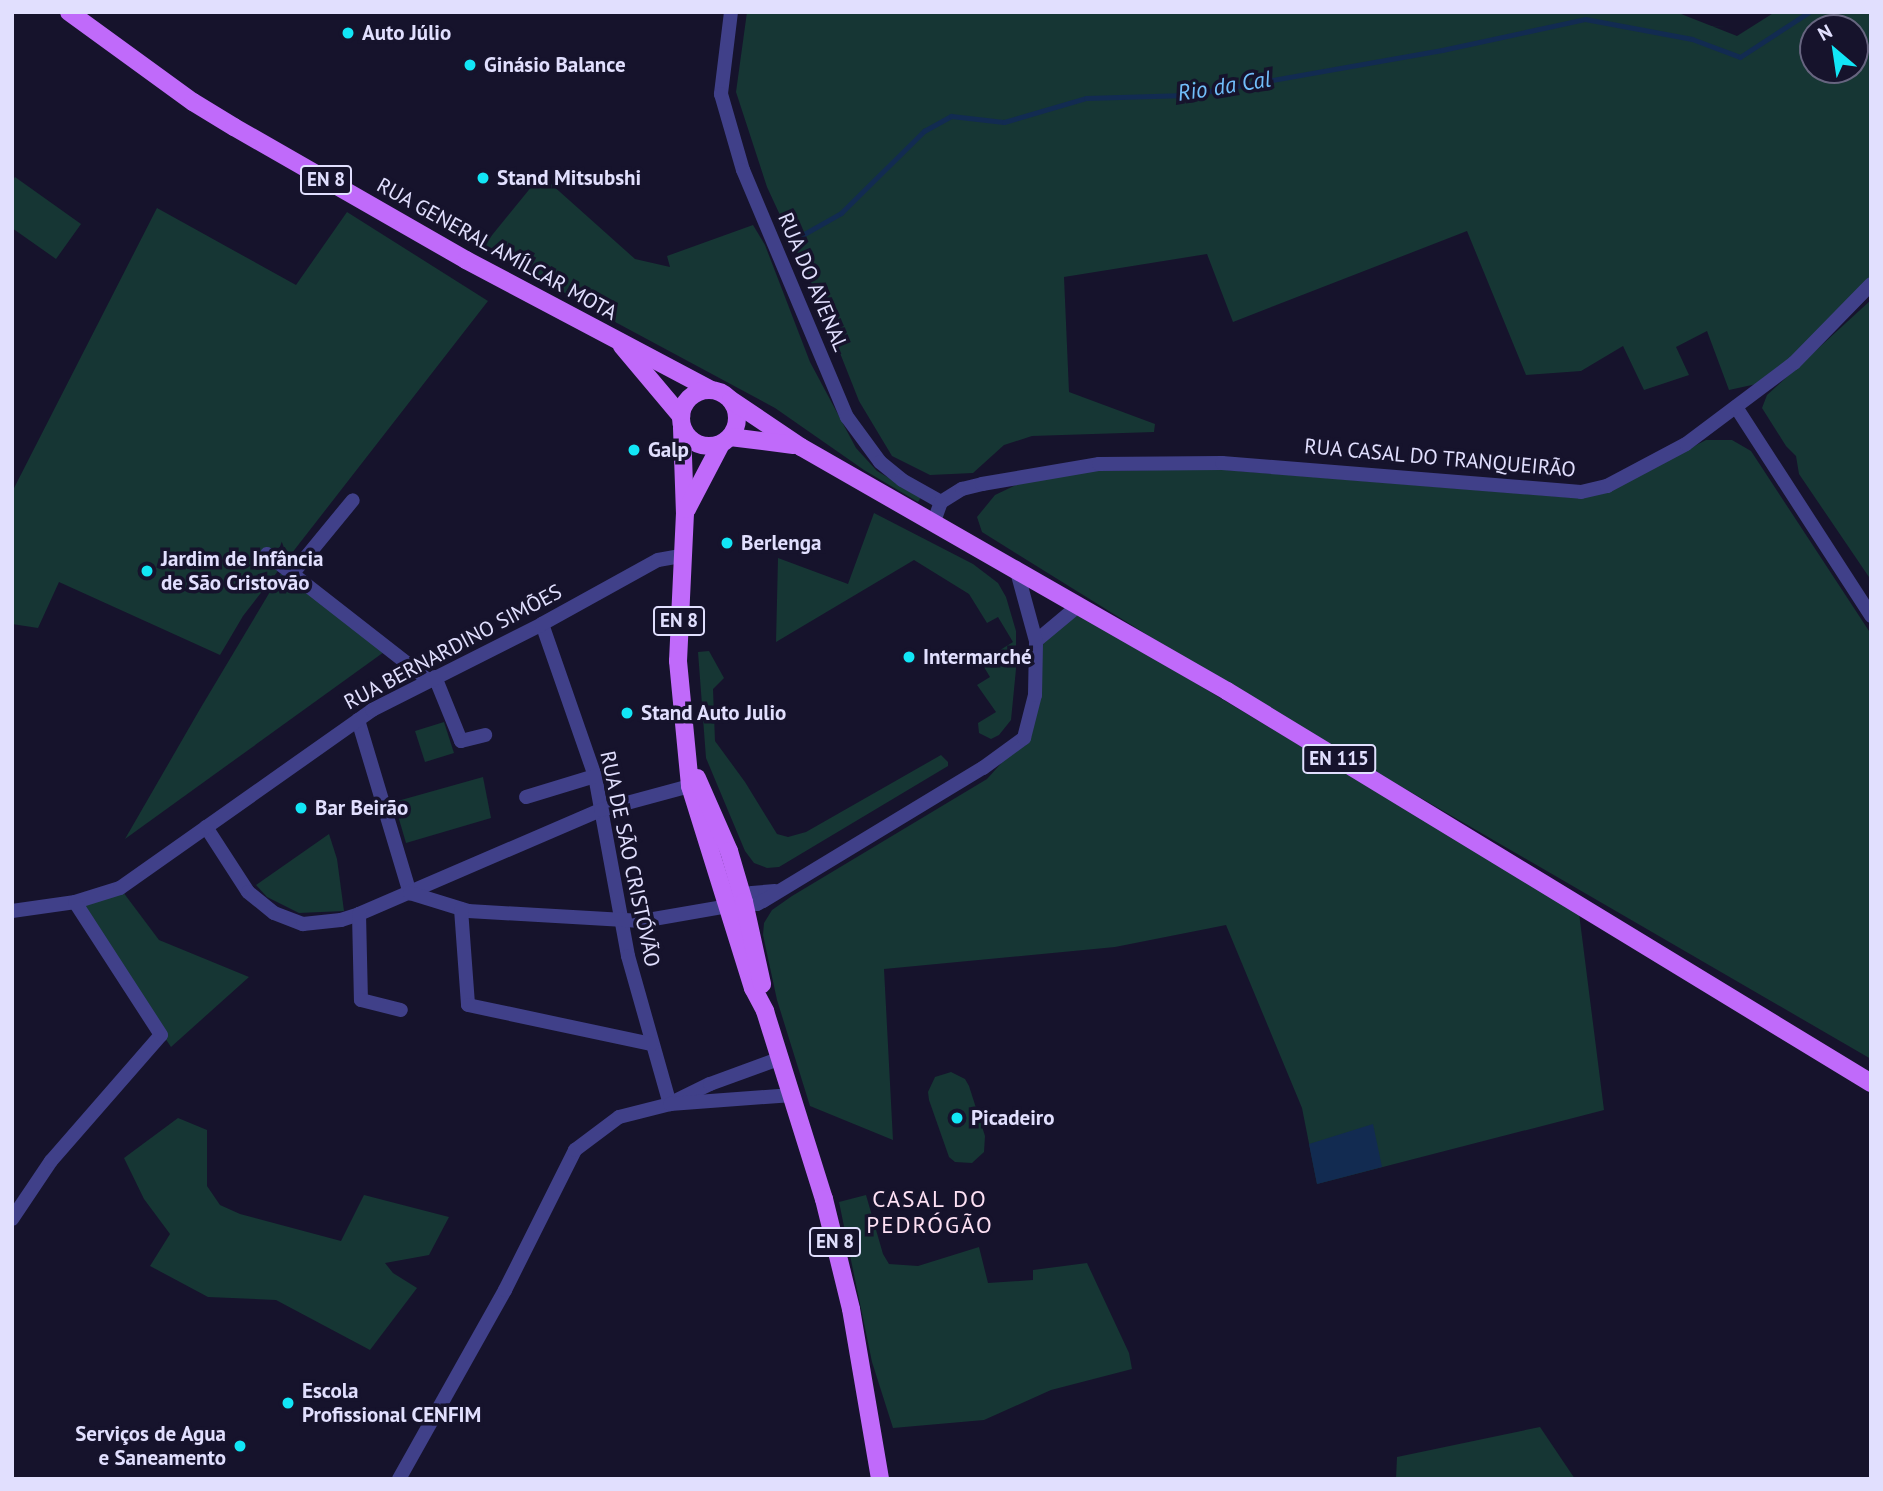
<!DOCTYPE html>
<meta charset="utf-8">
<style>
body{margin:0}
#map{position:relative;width:1883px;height:1491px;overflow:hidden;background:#16132c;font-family:"PT Sans",sans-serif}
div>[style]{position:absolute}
.green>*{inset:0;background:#163634}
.water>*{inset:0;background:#122b51}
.stream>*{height:5px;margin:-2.5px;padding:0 2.5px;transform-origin:2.5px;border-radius:2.5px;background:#122b51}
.street>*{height:14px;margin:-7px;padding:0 7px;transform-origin:7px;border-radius:7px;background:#404089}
.primary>*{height:18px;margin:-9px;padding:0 9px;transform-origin:9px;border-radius:9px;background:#c06afa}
.primary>.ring{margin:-9px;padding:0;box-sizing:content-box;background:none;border:18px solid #c06afa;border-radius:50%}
.dots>*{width:19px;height:19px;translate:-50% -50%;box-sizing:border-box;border:4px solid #16132c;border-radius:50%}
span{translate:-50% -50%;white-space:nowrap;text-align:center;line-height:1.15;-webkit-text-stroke:7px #16132c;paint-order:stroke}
.shield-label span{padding:2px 5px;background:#16132c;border:2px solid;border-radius:5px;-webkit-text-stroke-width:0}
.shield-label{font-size:19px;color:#e1dffe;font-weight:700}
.poi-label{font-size:21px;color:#e1dffe;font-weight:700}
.left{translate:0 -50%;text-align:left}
.right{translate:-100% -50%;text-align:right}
.street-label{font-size:21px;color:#e1dffe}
.water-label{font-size:23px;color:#71befa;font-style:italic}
.neighbourhood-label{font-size:23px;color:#fee1f4;letter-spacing:2px}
.frame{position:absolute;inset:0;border:14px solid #e1dffe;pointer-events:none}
.north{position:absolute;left:1799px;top:14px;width:70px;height:70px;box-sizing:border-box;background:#16132c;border:2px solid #676580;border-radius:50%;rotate:331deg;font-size:19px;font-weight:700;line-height:28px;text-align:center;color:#e1dffe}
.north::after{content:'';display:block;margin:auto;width:24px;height:32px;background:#12e6f6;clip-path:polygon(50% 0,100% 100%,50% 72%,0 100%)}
</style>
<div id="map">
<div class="green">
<div style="clip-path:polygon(evenodd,747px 12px,1676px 12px,1737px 36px,1775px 12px,1871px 12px,1871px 280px,1792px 360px,1761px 383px,1729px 390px,1707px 331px,1676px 347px,1689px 375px,1644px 390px,1623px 346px,1581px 371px,1526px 375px,1467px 231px,1233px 322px,1207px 254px,1064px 277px,1069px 392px,1155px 424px,1154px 432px,1032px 436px,1004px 445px,973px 473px,930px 475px,892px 456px,859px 401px,817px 295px,767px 187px,736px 92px,747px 12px,1813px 28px,1855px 28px,1855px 70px,1813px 70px,1813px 28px)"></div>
<div style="clip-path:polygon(541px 175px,635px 259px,670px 267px,667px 256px,753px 225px,765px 245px,810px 362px,856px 448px,877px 471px,921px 497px,918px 502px,864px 470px,775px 408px,604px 316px,484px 245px)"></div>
<div style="clip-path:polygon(15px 177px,81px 224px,56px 259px,12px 228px,12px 181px)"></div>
<div style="clip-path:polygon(157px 208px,296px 285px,347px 212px,488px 301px,243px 616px,220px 655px,59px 582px,38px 628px,12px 624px,12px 492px)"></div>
<div style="clip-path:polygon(1871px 300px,1871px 580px,1799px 474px,1796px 456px,1786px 446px,1762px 408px,1767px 395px)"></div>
<div style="clip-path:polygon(1706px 440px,1732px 440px,1751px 451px,1871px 634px,1871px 1059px,1252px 700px,982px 532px,977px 517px,995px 495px,1020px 483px,1093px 471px,1214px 469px,1576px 498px,1610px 490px)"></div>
<div style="clip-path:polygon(874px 513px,973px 564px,998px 583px,1006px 597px,1016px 631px,1016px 669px,1011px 720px,999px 735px,991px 739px,979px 733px,978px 723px,996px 712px,977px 685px,990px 677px,981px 662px,1013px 642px,998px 617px,987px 623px,969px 594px,914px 560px,776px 642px,778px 558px,848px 584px)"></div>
<div style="clip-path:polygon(283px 570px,384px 652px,125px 839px,200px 709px)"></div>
<div style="clip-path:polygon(1077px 612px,1579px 913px,1604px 1110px,1317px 1184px,1302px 1108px,1226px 925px,1115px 947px,884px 969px,893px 1140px,810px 1106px,777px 1000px,763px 935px,764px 923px,772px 910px,792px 896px,987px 779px,1024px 738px,1036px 641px)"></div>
<div style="clip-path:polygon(709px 651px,724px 678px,713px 689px,715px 741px,745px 782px,777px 834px,788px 837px,806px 832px,941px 755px,948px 762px,948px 766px,779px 867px,767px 868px,754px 863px,745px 851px,706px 758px,698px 652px)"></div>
<div style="clip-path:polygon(444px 722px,454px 753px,425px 762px,415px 731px)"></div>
<div style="clip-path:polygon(483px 777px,491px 818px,406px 843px,394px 802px)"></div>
<div style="clip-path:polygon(329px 834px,337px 859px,344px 911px,299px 913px,267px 897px,256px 885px)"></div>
<div style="clip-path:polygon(120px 888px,159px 940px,249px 977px,171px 1047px,75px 902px)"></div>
<div style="clip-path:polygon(951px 1072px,965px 1079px,969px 1086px,985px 1136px,984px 1152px,972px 1163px,955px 1162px,949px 1157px,929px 1100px,928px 1092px,935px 1077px)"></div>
<div style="clip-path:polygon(178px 1118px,207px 1130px,207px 1186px,220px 1205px,240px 1214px,341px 1241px,364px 1195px,449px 1217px,429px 1255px,385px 1263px,393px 1273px,417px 1288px,370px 1350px,276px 1300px,208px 1297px,150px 1266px,170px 1234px,144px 1199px,124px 1158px)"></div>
<div style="clip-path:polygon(866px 1195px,883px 1254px,889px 1264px,918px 1266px,979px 1247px,988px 1283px,1033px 1280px,1033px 1270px,1087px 1263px,1129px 1353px,1132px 1369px,1051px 1390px,984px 1420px,893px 1428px,872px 1362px,839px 1202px)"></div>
<div style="clip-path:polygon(1540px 1427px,1575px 1479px,1396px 1479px,1397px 1457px)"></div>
</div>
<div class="water">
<div style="clip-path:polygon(1373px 1124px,1382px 1167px,1317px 1184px,1309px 1144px)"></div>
</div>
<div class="stream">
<div style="left:797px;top:238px;width:51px;rotate:-29.6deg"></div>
<div style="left:841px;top:213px;width:117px;rotate:-44.7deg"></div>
<div style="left:924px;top:131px;width:31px;rotate:-29deg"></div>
<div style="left:951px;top:116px;width:53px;rotate:6.5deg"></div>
<div style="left:1004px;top:122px;width:85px;rotate:-16.3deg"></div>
<div style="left:1086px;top:98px;width:101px;rotate:-1.7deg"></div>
<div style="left:1187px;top:95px;width:259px;rotate:-10deg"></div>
<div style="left:1442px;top:50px;width:146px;rotate:-12.2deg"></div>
<div style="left:1585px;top:19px;width:109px;rotate:10.6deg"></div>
<div style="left:1692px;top:39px;width:51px;rotate:20.6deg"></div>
<div style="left:1740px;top:57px;width:82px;rotate:-33.1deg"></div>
</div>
<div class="street">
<div style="left:731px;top:12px;width:83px;rotate:97deg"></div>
<div style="left:721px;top:94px;width:79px;rotate:73.9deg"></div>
<div style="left:743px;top:170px;width:268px;rotate:67.2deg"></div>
<div style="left:847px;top:417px;width:56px;rotate:53.7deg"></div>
<div style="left:880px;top:462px;width:28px;rotate:39deg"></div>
<div style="left:902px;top:480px;width:45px;rotate:29.4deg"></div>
<div style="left:941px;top:502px;width:23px;rotate:110deg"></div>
<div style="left:1736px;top:407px;width:249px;rotate:57.1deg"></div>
<div style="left:941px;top:502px;width:25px;rotate:-32deg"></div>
<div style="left:962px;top:489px;width:21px;rotate:-14deg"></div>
<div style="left:982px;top:484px;width:119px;rotate:-9.7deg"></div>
<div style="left:1099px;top:464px;width:123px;rotate:-0.5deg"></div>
<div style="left:1222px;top:463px;width:360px;rotate:4.6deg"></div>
<div style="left:1581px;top:492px;width:27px;rotate:-13deg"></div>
<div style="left:1607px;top:486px;width:89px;rotate:-28deg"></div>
<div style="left:1686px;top:444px;width:135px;rotate:-36.9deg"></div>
<div style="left:1794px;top:363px;width:110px;rotate:-45.7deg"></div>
<div style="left:267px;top:554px;width:204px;rotate:38deg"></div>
<div style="left:293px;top:573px;width:94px;rotate:-50.6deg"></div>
<div style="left:542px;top:624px;width:161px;rotate:70.8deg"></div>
<div style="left:595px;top:776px;width:183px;rotate:79.6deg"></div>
<div style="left:628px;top:956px;width:154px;rotate:74.2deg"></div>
<div style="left:1036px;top:641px;width:56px;rotate:-39.9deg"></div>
<div style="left:435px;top:677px;width:69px;rotate:67.9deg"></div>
<div style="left:461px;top:741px;width:25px;rotate:-14deg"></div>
<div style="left:358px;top:720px;width:181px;rotate:73.3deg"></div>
<div style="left:526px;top:797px;width:72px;rotate:-16.9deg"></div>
<div style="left:206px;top:827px;width:77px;rotate:57.1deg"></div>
<div style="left:248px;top:892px;width:33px;rotate:39deg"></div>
<div style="left:274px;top:913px;width:31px;rotate:21deg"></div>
<div style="left:303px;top:924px;width:38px;rotate:-6deg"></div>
<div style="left:341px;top:920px;width:19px;rotate:-18deg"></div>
<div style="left:359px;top:914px;width:263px;rotate:-23.3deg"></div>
<div style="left:601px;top:810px;width:92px;rotate:-15.1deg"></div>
<div style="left:775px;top:891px;width:23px;rotate:175deg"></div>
<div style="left:752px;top:893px;width:12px;rotate:132deg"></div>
<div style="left:744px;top:902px;width:13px;rotate:9deg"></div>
<div style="left:757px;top:904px;width:7px;rotate:-27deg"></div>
<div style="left:763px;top:901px;width:257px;rotate:-31.2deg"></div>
<div style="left:983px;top:768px;width:51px;rotate:-36.2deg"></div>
<div style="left:1024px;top:738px;width:44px;rotate:-75.7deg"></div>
<div style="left:1035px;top:695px;width:54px;rotate:-88.9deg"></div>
<div style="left:1036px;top:641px;width:76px;rotate:-105.3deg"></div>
<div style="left:410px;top:893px;width:61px;rotate:17.2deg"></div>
<div style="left:468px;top:911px;width:174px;rotate:3.3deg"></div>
<div style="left:642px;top:921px;width:87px;rotate:-9.9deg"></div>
<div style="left:461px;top:909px;width:96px;rotate:85.8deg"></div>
<div style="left:468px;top:1005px;width:188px;rotate:12deg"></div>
<div style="left:12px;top:911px;width:64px;rotate:-8.1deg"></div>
<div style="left:75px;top:902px;width:47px;rotate:-17.3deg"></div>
<div style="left:120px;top:888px;width:309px;rotate:-35.2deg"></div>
<div style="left:372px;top:710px;width:191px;rotate:-26.8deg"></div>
<div style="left:542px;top:624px;width:132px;rotate:-28.9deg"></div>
<div style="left:658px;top:560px;width:23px;rotate:-10deg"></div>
<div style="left:359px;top:914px;width:86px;rotate:88.7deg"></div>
<div style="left:361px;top:1000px;width:41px;rotate:14deg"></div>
<div style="left:675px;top:1101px;width:39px;rotate:-26deg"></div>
<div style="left:710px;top:1084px;width:76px;rotate:-20.1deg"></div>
<div style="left:12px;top:1219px;width:70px;rotate:-56.1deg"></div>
<div style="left:51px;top:1161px;width:167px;rotate:-48.9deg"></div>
<div style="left:161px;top:1035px;width:158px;rotate:-122.9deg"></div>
<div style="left:399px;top:1479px;width:217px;rotate:-60.7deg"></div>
<div style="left:505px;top:1290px;width:157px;rotate:-63.4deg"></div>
<div style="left:575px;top:1150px;width:55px;rotate:-36.9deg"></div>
<div style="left:619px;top:1117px;width:53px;rotate:-14.3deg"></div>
<div style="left:670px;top:1104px;width:123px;rotate:-4.2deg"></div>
</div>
<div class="primary">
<div style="left:69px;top:12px;width:153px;rotate:36deg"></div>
<div style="left:193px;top:102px;width:48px;rotate:31.4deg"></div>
<div style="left:234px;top:127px;width:267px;rotate:29.8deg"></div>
<div style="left:466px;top:260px;width:278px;rotate:27.9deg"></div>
<div style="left:622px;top:346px;width:92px;rotate:49.9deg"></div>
<div class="ring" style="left:681px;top:390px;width:38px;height:38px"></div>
<div style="left:731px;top:400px;width:84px;rotate:33.9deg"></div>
<div style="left:801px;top:447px;width:491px;rotate:29.8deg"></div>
<div style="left:1227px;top:691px;width:754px;rotate:31.33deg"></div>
<div style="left:682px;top:428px;width:85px;rotate:88deg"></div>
<div style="left:685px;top:513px;width:148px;rotate:92.7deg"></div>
<div style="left:678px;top:661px;width:126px;rotate:84.5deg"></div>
<div style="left:690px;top:786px;width:212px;rotate:72.7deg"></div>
<div style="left:753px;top:988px;width:26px;rotate:62deg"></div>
<div style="left:765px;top:1011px;width:197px;rotate:72.6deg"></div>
<div style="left:824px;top:1199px;width:113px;rotate:76.2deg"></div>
<div style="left:851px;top:1309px;width:172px;rotate:80.3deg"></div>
<div style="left:730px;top:437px;width:64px;rotate:7.2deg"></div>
<div style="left:687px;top:509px;width:73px;rotate:-62.4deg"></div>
<div style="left:697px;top:778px;width:80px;rotate:66.3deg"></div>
<div style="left:729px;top:851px;width:53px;rotate:73.6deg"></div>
<div style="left:744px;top:902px;width:84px;rotate:77.6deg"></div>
</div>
<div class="dots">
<div style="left:348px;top:33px;background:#12e6f6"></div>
<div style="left:470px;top:65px;background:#12e6f6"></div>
<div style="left:483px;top:178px;background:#12e6f6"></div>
<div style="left:634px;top:450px;background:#12e6f6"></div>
<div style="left:727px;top:543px;background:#12e6f6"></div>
<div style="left:147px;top:571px;background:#12e6f6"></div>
<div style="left:909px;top:657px;background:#12e6f6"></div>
<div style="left:627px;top:713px;background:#12e6f6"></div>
<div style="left:301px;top:808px;background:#12e6f6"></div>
<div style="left:957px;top:1118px;background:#12e6f6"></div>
<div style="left:288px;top:1403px;background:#12e6f6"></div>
<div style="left:240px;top:1446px;background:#12e6f6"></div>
</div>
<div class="shield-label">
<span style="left:326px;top:180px">EN 8</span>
<span style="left:679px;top:621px">EN 8</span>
<span style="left:1339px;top:759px">EN 115</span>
<span style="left:835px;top:1242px">EN 8</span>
</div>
<div class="poi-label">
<span class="left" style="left:362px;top:33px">Auto Júlio</span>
<span class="left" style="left:484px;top:65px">Ginásio Balance</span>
<span class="left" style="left:497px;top:178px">Stand Mitsubshi</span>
<span class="left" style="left:648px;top:450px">Galp</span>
<span class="left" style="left:741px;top:543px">Berlenga</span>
<span class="left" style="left:161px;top:571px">Jardim de Infância<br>de São Cristovão</span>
<span class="left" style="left:923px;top:657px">Intermarché</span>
<span class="left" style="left:641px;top:713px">Stand Auto Julio</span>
<span class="left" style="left:315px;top:808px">Bar Beirão</span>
<span class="left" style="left:971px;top:1118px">Picadeiro</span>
<span class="left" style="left:302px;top:1403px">Escola<br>Profissional CENFIM</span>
<span class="right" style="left:226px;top:1446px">Serviços de Agua<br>e Saneamento</span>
</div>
<div class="street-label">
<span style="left:497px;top:249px;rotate:29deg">RUA GENERAL AMÍLCAR MOTA</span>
<span style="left:813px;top:282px;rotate:67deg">RUA DO AVENAL</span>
<span style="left:1440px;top:458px;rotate:5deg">RUA CASAL DO TRANQUEIRÃO</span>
<span style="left:453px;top:647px;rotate:-28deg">RUA BERNARDINO SIMÕES</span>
<span style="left:630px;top:859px;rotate:78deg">RUA DE SÃO CRISTÓVÃO</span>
</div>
<div class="water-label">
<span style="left:1224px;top:86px;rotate:-9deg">Rio da Cal</span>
</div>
<div class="neighbourhood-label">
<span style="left:930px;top:1212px">CASAL DO<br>PEDRÓGÃO</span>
</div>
<div class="frame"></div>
<div class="north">N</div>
</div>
